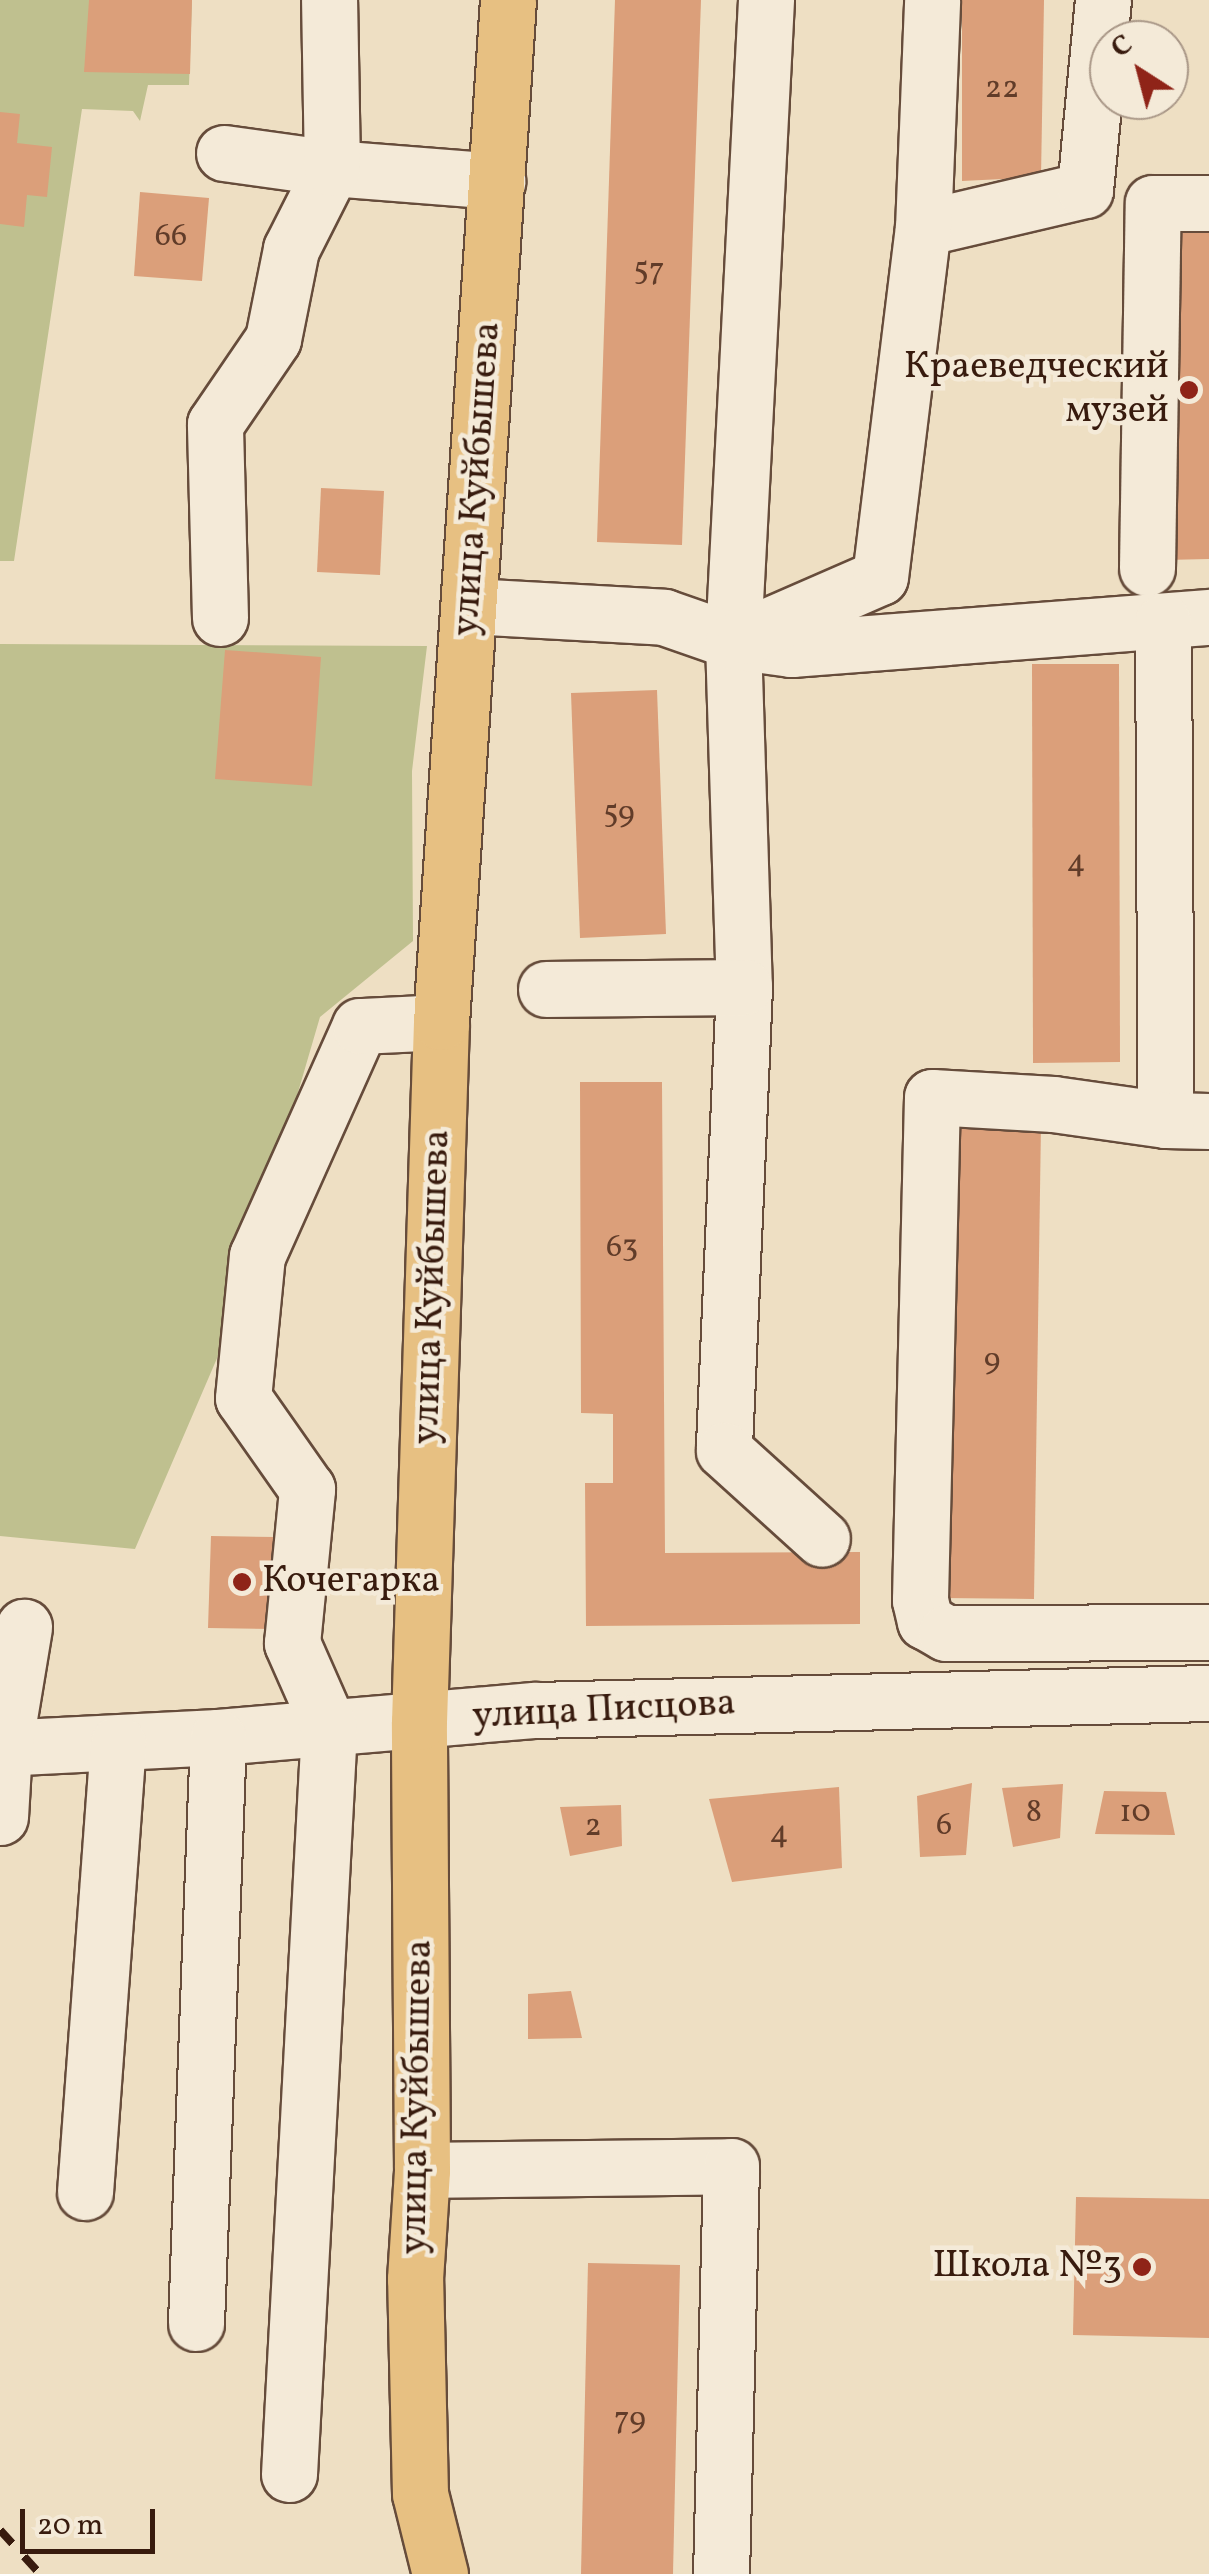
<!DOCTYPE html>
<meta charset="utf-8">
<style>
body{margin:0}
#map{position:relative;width:1209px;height:2574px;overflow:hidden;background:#eedfc3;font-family:Vollkorn,serif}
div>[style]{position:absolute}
.green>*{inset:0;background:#bfc08f}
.building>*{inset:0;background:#db9f7a}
.roads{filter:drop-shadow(2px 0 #664c3b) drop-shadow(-2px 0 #664c3b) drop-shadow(0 2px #664c3b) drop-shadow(0 -2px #664c3b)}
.minor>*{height:55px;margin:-27.5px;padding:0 27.5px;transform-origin:27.5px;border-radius:27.5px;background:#f4ead8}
.major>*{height:55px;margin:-27.5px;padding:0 27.5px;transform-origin:27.5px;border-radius:27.5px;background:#e7c082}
.rail>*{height:8px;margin-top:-4px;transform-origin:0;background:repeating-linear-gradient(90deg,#381b0e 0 18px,transparent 0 36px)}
.dots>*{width:28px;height:28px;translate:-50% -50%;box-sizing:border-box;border:5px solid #f4ead8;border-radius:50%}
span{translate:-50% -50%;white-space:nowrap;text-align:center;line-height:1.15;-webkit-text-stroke:9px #f4ead8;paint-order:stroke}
.number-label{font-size:32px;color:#613c29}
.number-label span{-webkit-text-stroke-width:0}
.poi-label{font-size:38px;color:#381b0e}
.right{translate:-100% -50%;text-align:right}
.left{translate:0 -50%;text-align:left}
.street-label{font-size:38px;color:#381b0e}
.north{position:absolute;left:1089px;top:20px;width:100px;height:100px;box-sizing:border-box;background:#f4ead8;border:2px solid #a99787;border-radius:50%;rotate:324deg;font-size:28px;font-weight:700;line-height:40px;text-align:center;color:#381b0e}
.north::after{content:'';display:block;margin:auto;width:35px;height:45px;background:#8f2418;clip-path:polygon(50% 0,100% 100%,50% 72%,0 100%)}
.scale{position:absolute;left:20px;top:2509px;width:135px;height:45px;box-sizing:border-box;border:5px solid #381b0e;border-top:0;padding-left:12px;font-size:30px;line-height:35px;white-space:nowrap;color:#381b0e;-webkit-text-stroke:8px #f4ead8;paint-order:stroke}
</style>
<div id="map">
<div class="green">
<div style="clip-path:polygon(0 0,192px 0,189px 85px,148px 85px,140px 121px,133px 111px,82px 109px,14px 561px,0 561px)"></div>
<div style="clip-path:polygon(0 644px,427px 646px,412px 771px,413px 941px,320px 1017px,227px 1335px,135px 1549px,0 1536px)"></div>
</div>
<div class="building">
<div style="clip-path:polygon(89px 0,192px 0,190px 74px,84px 72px)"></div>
<div style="clip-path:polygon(615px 0,701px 0,682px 545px,597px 542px)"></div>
<div style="clip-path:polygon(962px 0,1044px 0,1041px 177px,962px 181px)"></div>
<div style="clip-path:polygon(0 112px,20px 114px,17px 143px,52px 147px,47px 197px,27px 195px,24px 227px,0 224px)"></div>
<div style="clip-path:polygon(140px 192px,209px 198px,202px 281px,134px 276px)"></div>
<div style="clip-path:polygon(1174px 220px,1209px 221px,1209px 559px,1165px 560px)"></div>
<div style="clip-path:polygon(321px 488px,384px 491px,380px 575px,317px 572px)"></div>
<div style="clip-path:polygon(225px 650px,321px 657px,312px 786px,215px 779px)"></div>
<div style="clip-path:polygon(1032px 664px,1119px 664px,1120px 1062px,1033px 1063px)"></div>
<div style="clip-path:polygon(657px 690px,666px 934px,580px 938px,571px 693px)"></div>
<div style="clip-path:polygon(580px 1082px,662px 1082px,665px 1553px,860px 1552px,860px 1624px,586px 1626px,585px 1483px,613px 1483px,613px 1414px,581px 1413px)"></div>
<div style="clip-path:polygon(951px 1122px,1041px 1123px,1034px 1599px,943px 1598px)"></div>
<div style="clip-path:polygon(211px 1536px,276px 1537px,274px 1629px,208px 1628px)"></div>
<div style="clip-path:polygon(972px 1783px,966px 1855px,920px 1857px,917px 1796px)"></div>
<div style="clip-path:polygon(1063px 1784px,1060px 1838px,1013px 1847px,1002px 1788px)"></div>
<div style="clip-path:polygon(839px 1787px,842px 1868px,732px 1882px,709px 1799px)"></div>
<div style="clip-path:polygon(1104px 1791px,1166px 1792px,1175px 1835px,1095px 1834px)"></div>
<div style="clip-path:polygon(621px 1805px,622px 1846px,570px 1856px,560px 1807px)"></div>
<div style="clip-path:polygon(571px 1991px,582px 2038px,528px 2039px,528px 1994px)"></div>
<div style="clip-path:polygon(1076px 2197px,1209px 2199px,1209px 2338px,1073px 2335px)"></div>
<div style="clip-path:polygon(588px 2263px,680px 2265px,673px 2574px,581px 2574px)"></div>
</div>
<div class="roads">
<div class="minor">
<div style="left:766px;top:0;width:642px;rotate:92.95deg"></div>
<div style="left:733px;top:641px;width:346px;rotate:88.2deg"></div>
<div style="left:744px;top:987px;width:463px;rotate:92.5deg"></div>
<div style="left:724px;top:1450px;width:132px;rotate:42.2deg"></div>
<div style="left:224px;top:153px;width:109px;rotate:7.9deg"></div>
<div style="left:332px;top:168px;width:166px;rotate:4.5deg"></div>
<div style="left:923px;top:228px;width:166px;rotate:-13.2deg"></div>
<div style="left:1085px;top:190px;width:191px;rotate:-84.6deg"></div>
<div style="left:1147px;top:568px;width:365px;rotate:-89.1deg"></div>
<div style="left:1153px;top:203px;width:56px"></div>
<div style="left:470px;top:606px;width:194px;rotate:3.2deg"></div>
<div style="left:664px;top:617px;width:73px;rotate:19.2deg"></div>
<div style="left:733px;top:641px;width:59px;rotate:7.9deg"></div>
<div style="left:791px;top:649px;width:419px;rotate:-4.4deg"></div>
<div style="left:220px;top:618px;width:194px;rotate:-91.5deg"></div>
<div style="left:215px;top:424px;width:103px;rotate:-55.7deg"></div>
<div style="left:273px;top:339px;width:92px;rotate:-78.7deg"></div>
<div style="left:291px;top:249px;width:91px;rotate:-63.2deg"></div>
<div style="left:332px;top:168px;width:168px;rotate:-91deg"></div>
<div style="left:1163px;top:622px;width:498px;rotate:89.7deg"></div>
<div style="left:745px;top:636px;width:147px;rotate:-23.6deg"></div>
<div style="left:880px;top:577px;width:352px;rotate:-83deg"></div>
<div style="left:923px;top:228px;width:228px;rotate:-87.7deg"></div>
<div style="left:546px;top:989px;width:198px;rotate:-0.6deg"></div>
<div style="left:1209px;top:1121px;width:43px;rotate:-178.7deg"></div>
<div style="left:1166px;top:1120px;width:114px;rotate:-171.9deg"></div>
<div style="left:1053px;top:1104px;width:121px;rotate:-176.7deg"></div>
<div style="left:932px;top:1097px;width:503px;rotate:91.37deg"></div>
<div style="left:920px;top:1600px;width:22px;rotate:77deg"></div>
<div style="left:925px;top:1621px;width:24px;rotate:30deg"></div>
<div style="left:946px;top:1633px;width:263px;rotate:-0.2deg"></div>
<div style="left:0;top:1748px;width:218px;rotate:-2.9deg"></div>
<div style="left:218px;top:1737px;width:319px;rotate:-4.9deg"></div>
<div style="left:536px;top:1710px;width:673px;rotate:-1.45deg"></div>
<div style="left:0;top:1817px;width:69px;rotate:-86.7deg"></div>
<div style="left:4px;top:1748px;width:123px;rotate:-80.6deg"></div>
<div style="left:422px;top:2170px;width:309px;rotate:-0.7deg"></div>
<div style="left:731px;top:2166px;width:408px;rotate:91.4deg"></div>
<div style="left:85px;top:2192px;width:450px;rotate:-85.8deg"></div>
<div style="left:196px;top:2323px;width:586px;rotate:-87.85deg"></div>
<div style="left:289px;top:2474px;width:748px;rotate:-86.93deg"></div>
<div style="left:329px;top:1727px;width:92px;rotate:-113.8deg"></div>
<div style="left:292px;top:1643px;width:155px;rotate:-84.4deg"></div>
<div style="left:307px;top:1489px;width:111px;rotate:-125.1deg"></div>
<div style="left:243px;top:1398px;width:143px;rotate:-84.4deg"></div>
<div style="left:257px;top:1256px;width:252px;rotate:-65.9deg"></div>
<div style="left:360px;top:1026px;width:81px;rotate:-2.8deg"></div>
</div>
<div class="major">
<div style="left:440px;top:2574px;width:82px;rotate:-104deg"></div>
<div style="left:420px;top:2494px;width:215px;rotate:-91.3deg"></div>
<div style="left:415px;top:2279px;width:109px;rotate:-86.3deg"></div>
<div style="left:422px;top:2170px;width:448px;rotate:-90.4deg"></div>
<div style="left:419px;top:1722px;width:700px;rotate:-88.2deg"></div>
<div style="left:441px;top:1022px;width:1024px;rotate:-86.25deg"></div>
</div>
</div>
<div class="rail">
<div style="left:0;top:2530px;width:59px;rotate:47.7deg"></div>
</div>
<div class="dots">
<div style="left:1189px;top:390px;background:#8f2418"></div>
<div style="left:242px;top:1582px;background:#8f2418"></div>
<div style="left:1142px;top:2267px;background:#8f2418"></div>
</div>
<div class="number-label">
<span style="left:1002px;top:89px">22</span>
<span style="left:171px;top:237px">66</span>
<span style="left:649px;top:271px">57</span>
<span style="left:619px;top:814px">59</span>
<span style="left:1076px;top:863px">4</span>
<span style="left:622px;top:1248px">63</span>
<span style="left:992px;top:1361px">9</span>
<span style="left:1034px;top:1813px">8</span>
<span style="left:1135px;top:1813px">10</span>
<span style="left:944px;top:1826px">6</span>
<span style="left:593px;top:1827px">2</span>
<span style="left:779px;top:1834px">4</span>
<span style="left:630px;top:2420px">79</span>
</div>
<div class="poi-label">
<span class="right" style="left:1169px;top:390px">Краеведческий<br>музей</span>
<span class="left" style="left:262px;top:1582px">Кочегарка</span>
<span class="right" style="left:1122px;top:2267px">Школа №3</span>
</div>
<div class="street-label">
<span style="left:478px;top:479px;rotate:-86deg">улица Куйбышева</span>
<span style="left:433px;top:1287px;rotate:-88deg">улица Куйбышева</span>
<span style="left:604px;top:1711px;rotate:-3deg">улица Писцова</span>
<span style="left:418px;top:2097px;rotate:-89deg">улица Куйбышева</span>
</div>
<div class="north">С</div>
<div class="scale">20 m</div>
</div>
